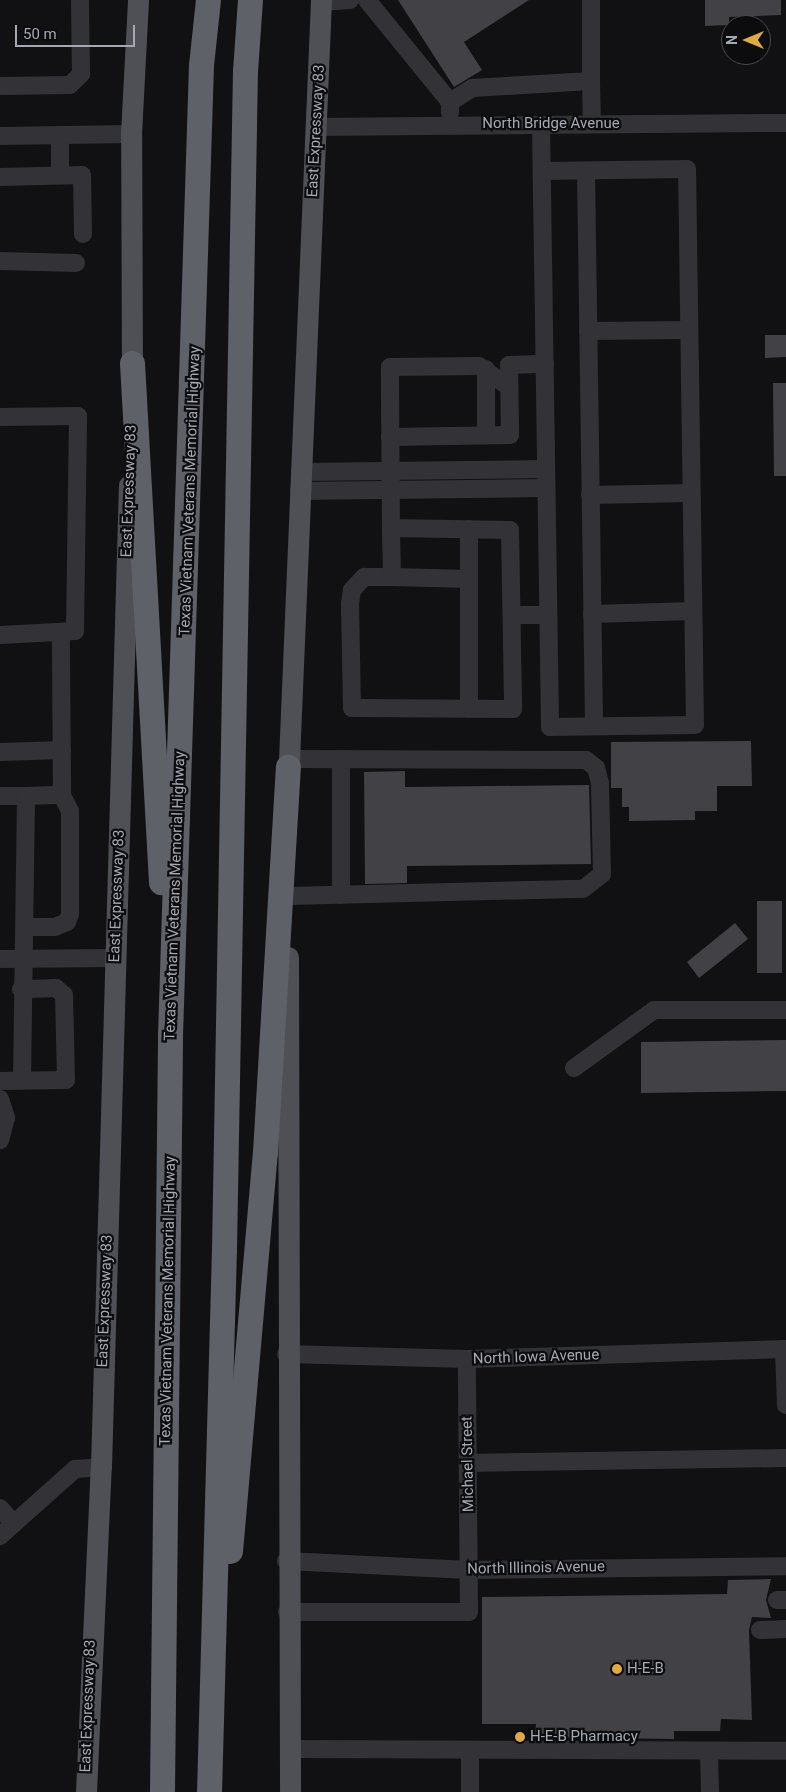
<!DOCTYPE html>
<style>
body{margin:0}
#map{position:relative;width:786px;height:1792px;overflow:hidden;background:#111113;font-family:Roboto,sans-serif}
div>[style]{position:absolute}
.building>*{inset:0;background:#414146}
.minor>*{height:18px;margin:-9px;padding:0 9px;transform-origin:9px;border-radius:9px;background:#333337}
.major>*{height:21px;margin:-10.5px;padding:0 10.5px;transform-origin:10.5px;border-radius:10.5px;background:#4f5056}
.highway>*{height:25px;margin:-12.5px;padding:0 12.5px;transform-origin:12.5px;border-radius:12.5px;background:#5f6168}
.dots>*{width:14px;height:14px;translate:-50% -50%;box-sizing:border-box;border:2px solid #0c0c0e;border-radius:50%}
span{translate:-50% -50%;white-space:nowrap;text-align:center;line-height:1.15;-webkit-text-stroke:4.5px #0c0c0e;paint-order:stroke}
.street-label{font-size:15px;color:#a4a8b2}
.poi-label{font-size:15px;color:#a4a8b2}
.left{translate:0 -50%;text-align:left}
.north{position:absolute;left:721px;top:15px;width:50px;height:50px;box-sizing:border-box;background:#0c0c0e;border:1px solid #494a50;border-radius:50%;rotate:270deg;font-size:14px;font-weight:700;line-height:20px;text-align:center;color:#a4a8b2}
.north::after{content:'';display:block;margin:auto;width:18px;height:22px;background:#dfab3e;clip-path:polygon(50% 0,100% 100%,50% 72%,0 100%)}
.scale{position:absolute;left:15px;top:25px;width:120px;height:22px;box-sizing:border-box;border:2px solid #a4a8b2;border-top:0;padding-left:6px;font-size:15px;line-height:18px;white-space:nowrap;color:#a4a8b2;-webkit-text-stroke:4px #0c0c0e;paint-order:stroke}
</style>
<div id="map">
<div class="building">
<div style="clip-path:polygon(398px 0,529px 0,464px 42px,482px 70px,454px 87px)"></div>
<div style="clip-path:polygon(705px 0,781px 0,781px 15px,729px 17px,729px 25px,705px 26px)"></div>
<div style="clip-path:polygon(765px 335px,786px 335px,786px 357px,765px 358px)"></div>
<div style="clip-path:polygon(773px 383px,786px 383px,786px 476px,774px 476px)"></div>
<div style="clip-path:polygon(751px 741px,752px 786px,717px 786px,717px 811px,695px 811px,695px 820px,629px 821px,629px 807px,622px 807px,622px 788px,611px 788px,611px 742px)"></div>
<div style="clip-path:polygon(405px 771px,405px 787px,589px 785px,591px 864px,407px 866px,407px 883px,365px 884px,364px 772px)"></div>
<div style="clip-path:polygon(757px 901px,782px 901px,782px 973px,757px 973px)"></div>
<div style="clip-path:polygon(735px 923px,748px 939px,699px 978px,687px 962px)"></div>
<div style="clip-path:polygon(786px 1040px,786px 1091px,641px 1093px,641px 1042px)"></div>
<div style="clip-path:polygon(771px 1579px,766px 1600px,771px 1618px,752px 1617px,749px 1630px,752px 1720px,721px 1719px,720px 1731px,674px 1731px,674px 1739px,535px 1737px,536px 1724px,482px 1724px,482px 1597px,727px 1594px,728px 1580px)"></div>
</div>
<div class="minor">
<div style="left:367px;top:0;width:132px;rotate:50.9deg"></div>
<div style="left:450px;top:102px;width:11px;rotate:90deg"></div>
<div style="left:321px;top:2px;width:29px;rotate:-4deg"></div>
<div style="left:591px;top:81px;width:43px;rotate:88.7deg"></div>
<div style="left:0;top:86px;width:70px;rotate:-0.8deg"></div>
<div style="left:70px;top:85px;width:16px;rotate:-45deg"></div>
<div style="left:81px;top:74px;width:74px;rotate:-90.8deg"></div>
<div style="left:450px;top:102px;width:26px;rotate:-32deg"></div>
<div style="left:472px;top:88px;width:119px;rotate:-3.4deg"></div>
<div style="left:591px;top:81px;width:81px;rotate:-90deg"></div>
<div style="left:541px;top:125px;width:602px;rotate:89.14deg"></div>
<div style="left:550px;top:727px;width:145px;rotate:-0.8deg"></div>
<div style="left:695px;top:725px;width:556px;rotate:-90.82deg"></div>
<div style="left:687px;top:169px;width:145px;rotate:179.2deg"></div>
<div style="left:317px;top:127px;width:469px;rotate:-0.5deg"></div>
<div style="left:60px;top:135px;width:40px;rotate:90deg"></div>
<div style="left:0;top:136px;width:131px;rotate:-0.9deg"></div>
<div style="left:586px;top:171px;width:555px;rotate:89.17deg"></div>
<div style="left:0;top:177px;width:82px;rotate:-1.4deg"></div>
<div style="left:82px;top:175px;width:59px;rotate:89deg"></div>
<div style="left:0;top:261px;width:76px;rotate:1.5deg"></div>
<div style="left:588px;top:331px;width:100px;rotate:-0.6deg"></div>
<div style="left:486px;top:369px;width:66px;rotate:90deg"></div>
<div style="left:0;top:417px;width:78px;rotate:-0.7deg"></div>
<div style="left:78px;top:416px;width:215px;rotate:90.8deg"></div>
<div style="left:75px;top:631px;width:75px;rotate:176.9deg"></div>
<div style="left:390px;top:437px;width:120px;rotate:-1deg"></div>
<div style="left:510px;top:435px;width:70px;rotate:-90.8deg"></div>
<div style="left:509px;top:365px;width:36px;rotate:-2deg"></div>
<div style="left:300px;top:472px;width:246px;rotate:-0.7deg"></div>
<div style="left:299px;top:491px;width:247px;rotate:-0.7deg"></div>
<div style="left:590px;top:495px;width:100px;rotate:-1.1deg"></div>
<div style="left:391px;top:528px;width:119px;rotate:1deg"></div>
<div style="left:510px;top:530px;width:179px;rotate:89deg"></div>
<div style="left:513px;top:709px;width:161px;rotate:-179.6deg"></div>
<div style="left:352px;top:708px;width:104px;rotate:-91.1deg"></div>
<div style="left:350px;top:604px;width:14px;rotate:-82deg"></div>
<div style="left:352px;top:590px;width:18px;rotate:-47deg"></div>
<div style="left:364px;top:577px;width:28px"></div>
<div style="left:392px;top:577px;width:49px;rotate:-91.2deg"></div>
<div style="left:391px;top:528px;width:161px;rotate:-90.4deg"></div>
<div style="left:390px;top:367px;width:89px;rotate:-0.6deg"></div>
<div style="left:479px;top:366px;width:37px;rotate:35deg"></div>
<div style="left:469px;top:529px;width:180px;rotate:90deg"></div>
<div style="left:392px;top:577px;width:77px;rotate:1.5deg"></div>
<div style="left:592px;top:614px;width:101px;rotate:-1.7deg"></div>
<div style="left:512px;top:615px;width:36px"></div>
<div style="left:0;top:752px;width:62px;rotate:-1.8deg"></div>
<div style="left:0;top:796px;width:26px"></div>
<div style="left:26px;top:796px;width:284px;rotate:90.8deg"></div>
<div style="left:26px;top:796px;width:36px;rotate:-2deg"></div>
<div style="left:341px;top:895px;width:136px;rotate:-90deg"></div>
<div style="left:288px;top:896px;width:295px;rotate:-1.4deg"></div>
<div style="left:583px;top:889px;width:24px;rotate:-38deg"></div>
<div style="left:602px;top:874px;width:91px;rotate:-91.3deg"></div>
<div style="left:600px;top:783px;width:16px;rotate:-105deg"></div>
<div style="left:596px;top:768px;width:13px;rotate:-141deg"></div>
<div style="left:586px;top:760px;width:298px;rotate:-179.8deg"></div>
<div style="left:26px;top:927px;width:29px"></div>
<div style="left:55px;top:927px;width:13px;rotate:-23deg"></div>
<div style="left:67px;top:922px;width:9px;rotate:-69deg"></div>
<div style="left:70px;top:914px;width:103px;rotate:-90deg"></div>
<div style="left:70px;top:811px;width:18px;rotate:-117deg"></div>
<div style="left:62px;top:795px;width:160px;rotate:-90.4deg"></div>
<div style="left:0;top:959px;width:115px;rotate:-0.5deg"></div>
<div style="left:574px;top:1068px;width:99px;rotate:-35.9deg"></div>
<div style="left:654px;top:1010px;width:132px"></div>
<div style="left:0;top:1081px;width:66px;rotate:-0.9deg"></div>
<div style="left:66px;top:1080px;width:85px;rotate:-91.3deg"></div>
<div style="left:64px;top:995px;width:11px;rotate:-139deg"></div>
<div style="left:56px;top:988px;width:35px;rotate:178deg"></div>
<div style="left:0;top:1099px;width:20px;rotate:72deg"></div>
<div style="left:6px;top:1118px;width:23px;rotate:105deg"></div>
<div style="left:784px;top:1349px;width:56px;rotate:88deg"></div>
<div style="left:286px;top:1354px;width:181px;rotate:1.6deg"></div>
<div style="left:467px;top:1359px;width:319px;rotate:-1.8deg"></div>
<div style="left:468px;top:1463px;width:318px;rotate:-0.9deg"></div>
<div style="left:0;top:1508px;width:21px;rotate:49deg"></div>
<div style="left:0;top:1536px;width:101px;rotate:-41.8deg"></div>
<div style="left:75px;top:1469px;width:26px;rotate:-4deg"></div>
<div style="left:286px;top:1561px;width:183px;rotate:2.8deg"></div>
<div style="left:469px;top:1570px;width:317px;rotate:-0.7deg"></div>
<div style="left:777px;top:1600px;width:9px"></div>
<div style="left:287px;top:1612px;width:182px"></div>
<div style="left:469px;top:1612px;width:253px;rotate:-90.5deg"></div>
<div style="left:760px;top:1630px;width:26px;rotate:-2deg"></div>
<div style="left:289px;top:1749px;width:497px;rotate:0.2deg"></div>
<div style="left:470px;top:1750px;width:42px;rotate:90deg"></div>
<div style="left:709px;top:1751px;width:41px;rotate:88.6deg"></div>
</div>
<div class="major">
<div style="left:132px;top:380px;width:246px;rotate:-90.2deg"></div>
<div style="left:131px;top:134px;width:134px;rotate:-87deg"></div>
<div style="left:288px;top:784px;width:785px;rotate:-87.59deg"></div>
<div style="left:288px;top:957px;width:835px;rotate:89.86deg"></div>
<div style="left:86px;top:1792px;width:325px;rotate:-87.4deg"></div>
<div style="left:101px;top:1467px;width:982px;rotate:-88.37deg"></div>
</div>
<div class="highway">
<div style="left:132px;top:363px;width:520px;rotate:86.8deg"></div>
<div style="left:230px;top:1551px;width:401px;rotate:-85deg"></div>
<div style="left:265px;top:1152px;width:386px;rotate:-86.6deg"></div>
<div style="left:162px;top:1792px;width:757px;rotate:-89.39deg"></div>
<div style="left:170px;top:1035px;width:970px;rotate:-88.17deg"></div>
<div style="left:201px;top:65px;width:65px;rotate:-83.9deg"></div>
<div style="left:209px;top:1792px;width:543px;rotate:-88.42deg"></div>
<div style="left:224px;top:1249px;width:1178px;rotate:-88.98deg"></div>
<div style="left:245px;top:71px;width:71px;rotate:-86deg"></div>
</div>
<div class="dots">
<div style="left:617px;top:1669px;background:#dfab3e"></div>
<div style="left:520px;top:1737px;background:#dfab3e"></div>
</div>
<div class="street-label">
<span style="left:551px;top:124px">North Bridge Avenue</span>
<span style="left:316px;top:131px;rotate:-87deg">East Expressway 83</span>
<span style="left:129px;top:491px;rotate:-88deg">East Expressway 83</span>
<span style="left:190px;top:491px;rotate:-88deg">Texas Vietnam Veterans Memorial Highway</span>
<span style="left:117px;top:896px;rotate:-88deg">East Expressway 83</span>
<span style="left:175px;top:896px;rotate:-88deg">Texas Vietnam Veterans Memorial Highway</span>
<span style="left:105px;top:1301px;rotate:-88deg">East Expressway 83</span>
<span style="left:168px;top:1301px;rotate:-89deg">Texas Vietnam Veterans Memorial Highway</span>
<span style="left:536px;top:1357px;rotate:-2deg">North Iowa Avenue</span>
<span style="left:468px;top:1464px;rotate:-91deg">Michael Street</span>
<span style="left:536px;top:1568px;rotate:-1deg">North Illinois Avenue</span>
<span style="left:88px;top:1706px;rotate:-88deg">East Expressway 83</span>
</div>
<div class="poi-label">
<span class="left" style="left:627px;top:1669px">H-E-B</span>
<span class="left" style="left:530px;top:1737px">H-E-B Pharmacy</span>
</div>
<div class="north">N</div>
<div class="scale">50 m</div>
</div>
